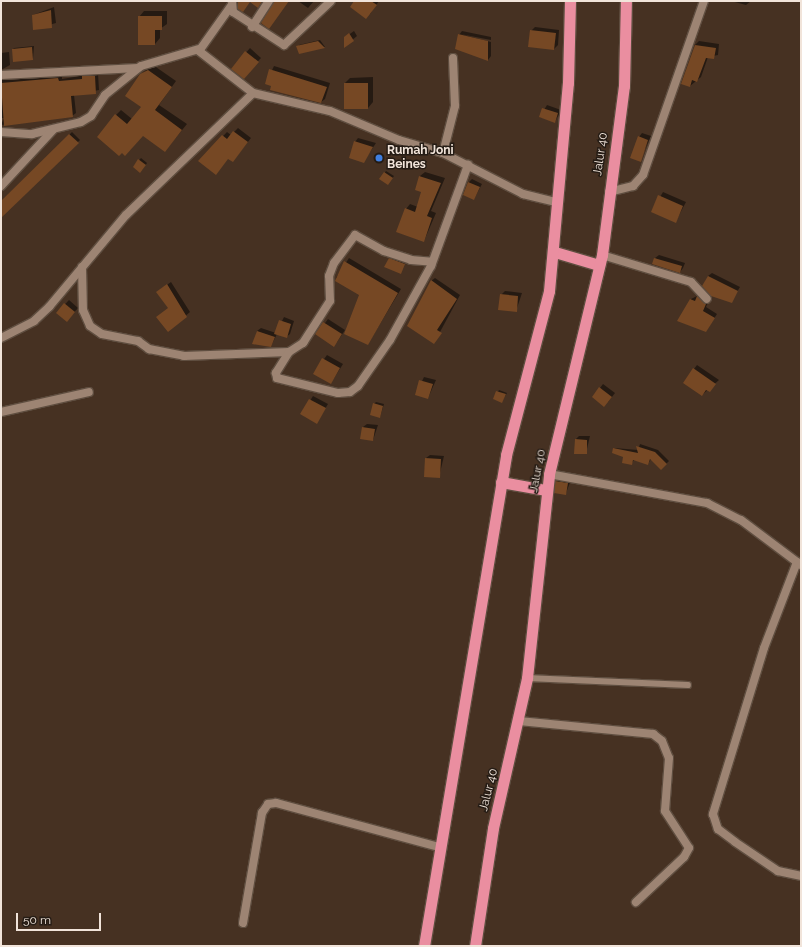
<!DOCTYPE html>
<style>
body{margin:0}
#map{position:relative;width:802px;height:947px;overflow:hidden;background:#463122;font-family:Raleway,sans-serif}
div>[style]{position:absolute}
.shadow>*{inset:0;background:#0007}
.building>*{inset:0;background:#764824}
.roads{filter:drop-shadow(1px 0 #5f4e40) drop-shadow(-1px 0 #5f4e40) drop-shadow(0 1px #5f4e40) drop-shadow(0 -1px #5f4e40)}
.service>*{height:5.5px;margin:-2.75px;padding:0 2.75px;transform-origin:2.75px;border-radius:2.75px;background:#9d8473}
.minor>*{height:8px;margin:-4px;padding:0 4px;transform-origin:4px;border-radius:4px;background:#9d8473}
.trunk>*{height:11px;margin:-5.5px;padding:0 5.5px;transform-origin:5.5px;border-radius:5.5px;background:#ea8ea0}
.dots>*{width:11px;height:11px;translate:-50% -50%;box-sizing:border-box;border:2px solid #251c15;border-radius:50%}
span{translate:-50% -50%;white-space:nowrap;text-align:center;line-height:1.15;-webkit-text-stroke:3px #251c15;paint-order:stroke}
.poi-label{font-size:12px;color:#f1e4da;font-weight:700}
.left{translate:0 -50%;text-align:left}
.street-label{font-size:12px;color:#f1e4da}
.frame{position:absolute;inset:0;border:2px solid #f1e4da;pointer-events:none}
.scale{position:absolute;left:16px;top:913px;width:85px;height:18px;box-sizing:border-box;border:2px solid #f1e4da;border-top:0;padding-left:5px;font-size:12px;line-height:14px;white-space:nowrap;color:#f1e4da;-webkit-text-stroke:3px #251c15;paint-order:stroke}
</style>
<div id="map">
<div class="shadow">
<div style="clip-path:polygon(298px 1px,314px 1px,308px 8px)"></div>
<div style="clip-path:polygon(355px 1px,379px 1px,370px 14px)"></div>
<div style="clip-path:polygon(731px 1px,751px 1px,746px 5px)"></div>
<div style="clip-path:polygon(54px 7px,56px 23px,34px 29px,33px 15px)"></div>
<div style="clip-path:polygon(144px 11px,167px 11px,167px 24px,160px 29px,160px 38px,155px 44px,139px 17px)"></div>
<div style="clip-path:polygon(535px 27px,559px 30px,558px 45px,554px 49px,531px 31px)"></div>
<div style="clip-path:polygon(354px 31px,357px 36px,345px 46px,347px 36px)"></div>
<div style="clip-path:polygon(462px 31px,491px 37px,491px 40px,460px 34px,491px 42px,491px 56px,488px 60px,459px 35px)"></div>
<div style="clip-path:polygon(320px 40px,325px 47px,299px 53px,299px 45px)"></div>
<div style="clip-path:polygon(699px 41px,719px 44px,718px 55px,708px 57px,701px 77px,690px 86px,695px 45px)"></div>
<div style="clip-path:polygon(34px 46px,33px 59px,13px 49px,14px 48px)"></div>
<div style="clip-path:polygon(250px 48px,261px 58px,243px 77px,232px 69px)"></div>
<div style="clip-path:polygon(9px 52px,10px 65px,1px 70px,1px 53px)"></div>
<div style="clip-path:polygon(153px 65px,176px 81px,159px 105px,187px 124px,165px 151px,143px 135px,130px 150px,116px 115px,121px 110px,132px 119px,142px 107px,140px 75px)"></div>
<div style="clip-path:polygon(274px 66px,330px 83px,325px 99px,321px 102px,266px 83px)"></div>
<div style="clip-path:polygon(98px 73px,99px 90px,74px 95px,76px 113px,72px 116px,1px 125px,4px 118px,1px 118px,2px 76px,12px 79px,62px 75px,62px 79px)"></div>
<div style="clip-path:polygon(373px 77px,373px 102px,368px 108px,345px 83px,350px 78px)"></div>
<div style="clip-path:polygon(547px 105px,561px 110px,555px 122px,540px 117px)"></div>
<div style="clip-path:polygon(238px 128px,251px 138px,236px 157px,199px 161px,227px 132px,231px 135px)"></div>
<div style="clip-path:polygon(72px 132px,80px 140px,1px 216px,1px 204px)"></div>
<div style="clip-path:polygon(642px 133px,651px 136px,640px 160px,639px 137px)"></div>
<div style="clip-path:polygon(358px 138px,376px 143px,364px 161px,355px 142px)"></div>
<div style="clip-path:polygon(141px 158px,147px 163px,142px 170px,134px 166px)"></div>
<div style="clip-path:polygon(386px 171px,394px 176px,389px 182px,380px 179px)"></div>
<div style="clip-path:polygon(425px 172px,445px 178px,431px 211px,436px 213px,424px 241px,406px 209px,410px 204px,418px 207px,423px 192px,420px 176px)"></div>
<div style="clip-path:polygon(472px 179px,482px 184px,474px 199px,468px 183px)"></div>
<div style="clip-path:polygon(663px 192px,686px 202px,676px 221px,652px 211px)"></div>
<div style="clip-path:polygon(393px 255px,406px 259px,400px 273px,389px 259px)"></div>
<div style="clip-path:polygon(659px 255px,685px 263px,683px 268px,680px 272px,655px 258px)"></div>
<div style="clip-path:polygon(349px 258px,401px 289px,368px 344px,360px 294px,336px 278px)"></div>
<div style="clip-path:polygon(712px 273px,740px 287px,731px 302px,708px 276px)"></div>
<div style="clip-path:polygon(435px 278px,460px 295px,434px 343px,431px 281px)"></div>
<div style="clip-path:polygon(171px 282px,190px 312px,168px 331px,169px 308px,161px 289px)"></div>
<div style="clip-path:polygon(505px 291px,522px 293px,516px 311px,501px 295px)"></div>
<div style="clip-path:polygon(701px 294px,709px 300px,706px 307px,717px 314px,706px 331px,679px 321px,691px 299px)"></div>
<div style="clip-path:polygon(69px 300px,78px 308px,70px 317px,57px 313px)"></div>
<div style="clip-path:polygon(284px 317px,294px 321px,290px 334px,286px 337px,277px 334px,271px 346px,257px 331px,261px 328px,276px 333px)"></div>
<div style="clip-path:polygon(328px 319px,345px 330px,337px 342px,317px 334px)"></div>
<div style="clip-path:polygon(327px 355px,343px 364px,331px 383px,314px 373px)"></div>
<div style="clip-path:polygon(697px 365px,719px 380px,702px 395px,694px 369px)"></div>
<div style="clip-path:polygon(424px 377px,436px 380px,428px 398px,416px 394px)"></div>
<div style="clip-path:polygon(603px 384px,615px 393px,608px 402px,600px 388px)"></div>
<div style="clip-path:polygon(499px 390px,507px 393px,502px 401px,494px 399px)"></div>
<div style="clip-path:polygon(313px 396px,328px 404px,317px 422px,302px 414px)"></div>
<div style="clip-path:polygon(376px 402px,384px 404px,380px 417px,374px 404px)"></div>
<div style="clip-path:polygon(367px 424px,378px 425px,373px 440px,363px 427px)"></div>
<div style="clip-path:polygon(579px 436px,590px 436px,586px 453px,576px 439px)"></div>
<div style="clip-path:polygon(640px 444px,658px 450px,669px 461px,661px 469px,651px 459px,648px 464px,634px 460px,631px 464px,614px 448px,638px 450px)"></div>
<div style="clip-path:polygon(430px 455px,444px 456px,439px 477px,426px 458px)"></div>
<div style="clip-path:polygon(560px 478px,571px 480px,566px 493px,556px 481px)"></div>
</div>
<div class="building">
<div style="clip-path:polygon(238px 1px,262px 1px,258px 8px,250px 2px,243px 12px,238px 9px)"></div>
<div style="clip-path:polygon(274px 1px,289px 1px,269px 29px,261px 23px)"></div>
<div style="clip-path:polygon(354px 1px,371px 1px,377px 5px,366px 19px,350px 7px)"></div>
<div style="clip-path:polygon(51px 10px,52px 28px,33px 30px,32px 15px)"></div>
<div style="clip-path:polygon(138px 16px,162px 16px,162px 30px,155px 30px,155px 45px,138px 45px)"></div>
<div style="clip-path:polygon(530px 30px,556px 33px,554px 50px,528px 47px)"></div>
<div style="clip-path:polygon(349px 33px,354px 41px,344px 48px,344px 37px)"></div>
<div style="clip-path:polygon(458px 34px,488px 41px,488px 61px,455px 49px)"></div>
<div style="clip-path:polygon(318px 41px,325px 48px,299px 54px,296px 46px)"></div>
<div style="clip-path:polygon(695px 45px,716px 48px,714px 59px,706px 58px,697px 82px,692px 80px,690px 87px,681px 84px)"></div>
<div style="clip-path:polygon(32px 47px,33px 60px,13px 62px,12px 49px)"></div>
<div style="clip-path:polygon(245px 51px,259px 62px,244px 79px,231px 69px)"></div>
<div style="clip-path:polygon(269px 69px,327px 87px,321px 103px,270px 90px,271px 86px,265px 84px)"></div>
<div style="clip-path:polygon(148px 70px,172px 87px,155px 110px,182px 130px,165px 152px,143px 136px,125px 156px,122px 153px,119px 156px,97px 137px,115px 114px,127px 124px,141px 107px,125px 96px,140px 74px)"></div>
<div style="clip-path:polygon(82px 76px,95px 76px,96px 94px,71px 96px,73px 117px,4px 126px,1px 83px,58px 78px,59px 81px,82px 79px)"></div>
<div style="clip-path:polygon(344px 83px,368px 83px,368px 109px,344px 109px)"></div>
<div style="clip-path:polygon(542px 108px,558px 113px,555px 123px,539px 117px)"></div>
<div style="clip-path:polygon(233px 131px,248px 142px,233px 162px,228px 159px,216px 175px,198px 161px,222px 135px,227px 139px)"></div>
<div style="clip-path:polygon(69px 134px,79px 143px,1px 218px,1px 201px)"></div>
<div style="clip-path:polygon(638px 136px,648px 140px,641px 162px,630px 158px)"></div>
<div style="clip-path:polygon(354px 141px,373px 147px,364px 163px,349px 158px)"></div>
<div style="clip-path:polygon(138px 159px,146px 165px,140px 173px,133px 167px)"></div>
<div style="clip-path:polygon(384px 172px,393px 178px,388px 185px,379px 179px)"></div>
<div style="clip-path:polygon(419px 176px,441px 183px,427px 216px,432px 218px,424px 242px,396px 232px,405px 208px,415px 212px,421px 192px,415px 190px)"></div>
<div style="clip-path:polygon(468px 182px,480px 187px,474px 200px,463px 195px)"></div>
<div style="clip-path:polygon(658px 195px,683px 206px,676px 223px,651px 212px)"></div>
<div style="clip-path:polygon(389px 258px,405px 264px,401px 274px,384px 267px)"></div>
<div style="clip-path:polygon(654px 258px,682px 266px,680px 273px,652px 264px)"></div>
<div style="clip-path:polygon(344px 261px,398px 293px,368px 345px,344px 334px,359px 295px,335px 281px)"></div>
<div style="clip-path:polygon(708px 276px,738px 291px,732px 303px,711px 296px,702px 286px)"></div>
<div style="clip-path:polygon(431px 280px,457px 299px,437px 330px,442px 333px,434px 344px,407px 326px)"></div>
<div style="clip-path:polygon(167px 284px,187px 317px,168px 332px,156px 317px,168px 308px,156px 292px)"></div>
<div style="clip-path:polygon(500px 294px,518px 296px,517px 312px,498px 310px)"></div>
<div style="clip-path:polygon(697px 296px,706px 304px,703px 311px,715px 318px,706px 332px,677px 321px,690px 299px,695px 301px)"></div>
<div style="clip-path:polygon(64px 303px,75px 312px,67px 322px,56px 313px)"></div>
<div style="clip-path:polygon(279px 320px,291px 324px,287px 338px,274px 334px)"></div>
<div style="clip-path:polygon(323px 322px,342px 334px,334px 347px,315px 334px)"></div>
<div style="clip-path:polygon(257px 331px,275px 337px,271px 347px,252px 344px)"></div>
<div style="clip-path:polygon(322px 358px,340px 368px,331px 384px,313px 374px)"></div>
<div style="clip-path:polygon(693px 368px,716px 384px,710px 392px,706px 390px,702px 396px,683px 383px)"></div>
<div style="clip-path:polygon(419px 380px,433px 384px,428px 399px,415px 395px)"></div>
<div style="clip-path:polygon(599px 387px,612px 397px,604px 407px,592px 397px)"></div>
<div style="clip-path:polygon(496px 391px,506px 394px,502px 403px,493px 399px)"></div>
<div style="clip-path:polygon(309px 399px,326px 408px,317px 424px,300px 414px)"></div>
<div style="clip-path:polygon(373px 403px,383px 406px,380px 418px,370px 415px)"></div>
<div style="clip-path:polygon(362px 427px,375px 429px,373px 441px,360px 439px)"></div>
<div style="clip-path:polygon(575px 439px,587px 440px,587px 454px,574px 454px)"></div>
<div style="clip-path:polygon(636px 446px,655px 452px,667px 464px,661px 470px,650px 459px,648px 465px,633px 460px,632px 465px,622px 463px,623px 457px,612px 453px,613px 448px,638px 453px)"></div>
<div style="clip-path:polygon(425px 458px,441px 459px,440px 478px,424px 477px)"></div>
<div style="clip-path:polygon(555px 481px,568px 483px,566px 495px,554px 493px)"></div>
</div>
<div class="roads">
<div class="service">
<div style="left:527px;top:678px;width:161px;rotate:2.5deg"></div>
</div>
<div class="minor">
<div style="left:232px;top:1px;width:11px;rotate:85deg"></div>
<div style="left:233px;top:12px;width:61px;rotate:32.9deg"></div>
<div style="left:284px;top:45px;width:64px;rotate:-43.1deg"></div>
<div style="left:231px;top:6px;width:55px;rotate:125.4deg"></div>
<div style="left:199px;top:51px;width:68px;rotate:37.9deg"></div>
<div style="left:252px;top:27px;width:31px;rotate:-57deg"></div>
<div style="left:1px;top:75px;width:137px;rotate:-2.9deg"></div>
<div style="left:1px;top:132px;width:31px;rotate:4deg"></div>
<div style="left:32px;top:134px;width:50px;rotate:-13.8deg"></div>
<div style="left:81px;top:122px;width:12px;rotate:-31deg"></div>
<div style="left:91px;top:116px;width:25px;rotate:-56deg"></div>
<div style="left:105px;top:95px;width:46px;rotate:-38.9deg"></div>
<div style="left:141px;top:66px;width:60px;rotate:-16.3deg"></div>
<div style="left:443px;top:153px;width:49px;rotate:-75.7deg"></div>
<div style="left:455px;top:106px;width:48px;rotate:-92.4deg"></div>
<div style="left:1px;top:186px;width:76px;rotate:-47.1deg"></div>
<div style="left:609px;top:192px;width:25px;rotate:-14deg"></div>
<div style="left:633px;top:186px;width:15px;rotate:-48deg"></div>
<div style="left:643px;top:175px;width:184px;rotate:-70.7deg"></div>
<div style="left:602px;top:255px;width:93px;rotate:16.9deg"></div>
<div style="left:691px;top:282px;width:23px;rotate:47deg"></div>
<div style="left:82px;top:267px;width:43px;rotate:88.7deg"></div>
<div style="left:83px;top:310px;width:17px;rotate:66deg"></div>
<div style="left:90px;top:326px;width:14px;rotate:34deg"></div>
<div style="left:102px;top:334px;width:37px;rotate:11deg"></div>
<div style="left:138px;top:341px;width:14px;rotate:36deg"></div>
<div style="left:149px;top:349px;width:36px;rotate:11deg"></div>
<div style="left:184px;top:356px;width:105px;rotate:-2.2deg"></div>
<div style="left:289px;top:352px;width:17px;rotate:-33deg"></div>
<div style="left:303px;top:343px;width:50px;rotate:-57.3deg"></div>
<div style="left:330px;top:301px;width:25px;rotate:-92deg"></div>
<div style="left:329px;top:276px;width:14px;rotate:-69deg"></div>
<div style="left:334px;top:263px;width:35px;rotate:-53deg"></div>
<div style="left:355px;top:235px;width:33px;rotate:29deg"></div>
<div style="left:384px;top:251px;width:28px;rotate:18deg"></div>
<div style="left:411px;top:260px;width:21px;rotate:5deg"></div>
<div style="left:1px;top:338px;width:37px;rotate:-27deg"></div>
<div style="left:34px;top:321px;width:21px;rotate:-43deg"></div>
<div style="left:49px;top:307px;width:120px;rotate:-50.1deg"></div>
<div style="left:126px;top:215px;width:176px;rotate:-43.8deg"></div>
<div style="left:253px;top:93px;width:79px;rotate:13.2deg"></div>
<div style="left:330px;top:111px;width:75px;rotate:22.8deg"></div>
<div style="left:399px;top:140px;width:46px;rotate:16.5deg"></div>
<div style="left:443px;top:153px;width:90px;rotate:27.1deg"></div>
<div style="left:523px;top:194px;width:32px;rotate:14deg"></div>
<div style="left:289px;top:352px;width:25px;rotate:122deg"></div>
<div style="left:276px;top:373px;width:5px;rotate:79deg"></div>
<div style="left:277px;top:378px;width:63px;rotate:13.8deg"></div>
<div style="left:338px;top:393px;width:12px;rotate:-5deg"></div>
<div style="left:350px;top:392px;width:10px;rotate:-37deg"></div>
<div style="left:358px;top:386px;width:56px;rotate:-55.2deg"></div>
<div style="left:390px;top:340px;width:85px;rotate:-61deg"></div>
<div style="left:431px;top:266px;width:108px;rotate:-69.9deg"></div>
<div style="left:1px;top:412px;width:90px;rotate:-12.8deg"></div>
<div style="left:549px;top:474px;width:161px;rotate:10.4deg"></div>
<div style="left:707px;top:503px;width:38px;rotate:27deg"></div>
<div style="left:741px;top:520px;width:75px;rotate:36.9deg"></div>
<div style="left:797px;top:562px;width:92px;rotate:111deg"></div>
<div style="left:764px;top:648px;width:174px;rotate:107.1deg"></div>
<div style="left:713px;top:814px;width:16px;rotate:72deg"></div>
<div style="left:718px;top:829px;width:21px;rotate:37deg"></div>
<div style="left:735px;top:842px;width:52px;rotate:34deg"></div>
<div style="left:778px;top:871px;width:24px;rotate:12deg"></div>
<div style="left:519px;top:721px;width:135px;rotate:5.5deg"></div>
<div style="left:653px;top:734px;width:11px;rotate:38deg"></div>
<div style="left:662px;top:741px;width:18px;rotate:68deg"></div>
<div style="left:669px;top:758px;width:53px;rotate:94.3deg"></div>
<div style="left:665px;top:811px;width:44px;rotate:57deg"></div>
<div style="left:689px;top:848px;width:10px;rotate:119deg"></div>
<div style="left:684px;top:857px;width:66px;rotate:136.8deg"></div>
<div style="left:243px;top:923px;width:112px;rotate:-80.2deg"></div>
<div style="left:262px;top:813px;width:11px;rotate:-56deg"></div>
<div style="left:268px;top:804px;width:8px;rotate:-7deg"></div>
<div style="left:276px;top:803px;width:169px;rotate:15.1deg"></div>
</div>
<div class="trunk">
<div style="left:555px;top:252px;width:46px;rotate:16.5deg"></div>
<div style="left:501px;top:482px;width:46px;rotate:10.1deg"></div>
<div style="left:424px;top:946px;width:498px;rotate:-80.5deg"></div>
<div style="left:506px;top:455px;width:170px;rotate:-75.3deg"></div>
<div style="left:549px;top:291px;width:209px;rotate:-84.8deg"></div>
<div style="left:568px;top:83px;width:82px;rotate:-88.6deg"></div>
<div style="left:475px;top:946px;width:119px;rotate:-81.3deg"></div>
<div style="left:493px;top:828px;width:154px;rotate:-77.2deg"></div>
<div style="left:527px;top:678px;width:205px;rotate:-83.8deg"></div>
<div style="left:549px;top:474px;width:225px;rotate:-76.4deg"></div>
<div style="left:602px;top:255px;width:170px;rotate:-82.6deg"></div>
<div style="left:624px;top:86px;width:85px;rotate:-88.7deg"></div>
</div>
</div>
<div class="dots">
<div style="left:379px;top:158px;background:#3f7fe0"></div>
</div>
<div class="poi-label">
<span class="left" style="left:387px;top:158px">Rumah Joni<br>Beines</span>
</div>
<div class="street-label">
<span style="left:601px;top:154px;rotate:-82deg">Jalur 40</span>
<span style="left:538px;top:471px;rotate:-79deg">Jalur 40</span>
<span style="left:489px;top:790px;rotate:-76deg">Jalur 40</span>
</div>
<div class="frame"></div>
<div class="scale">50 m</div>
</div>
